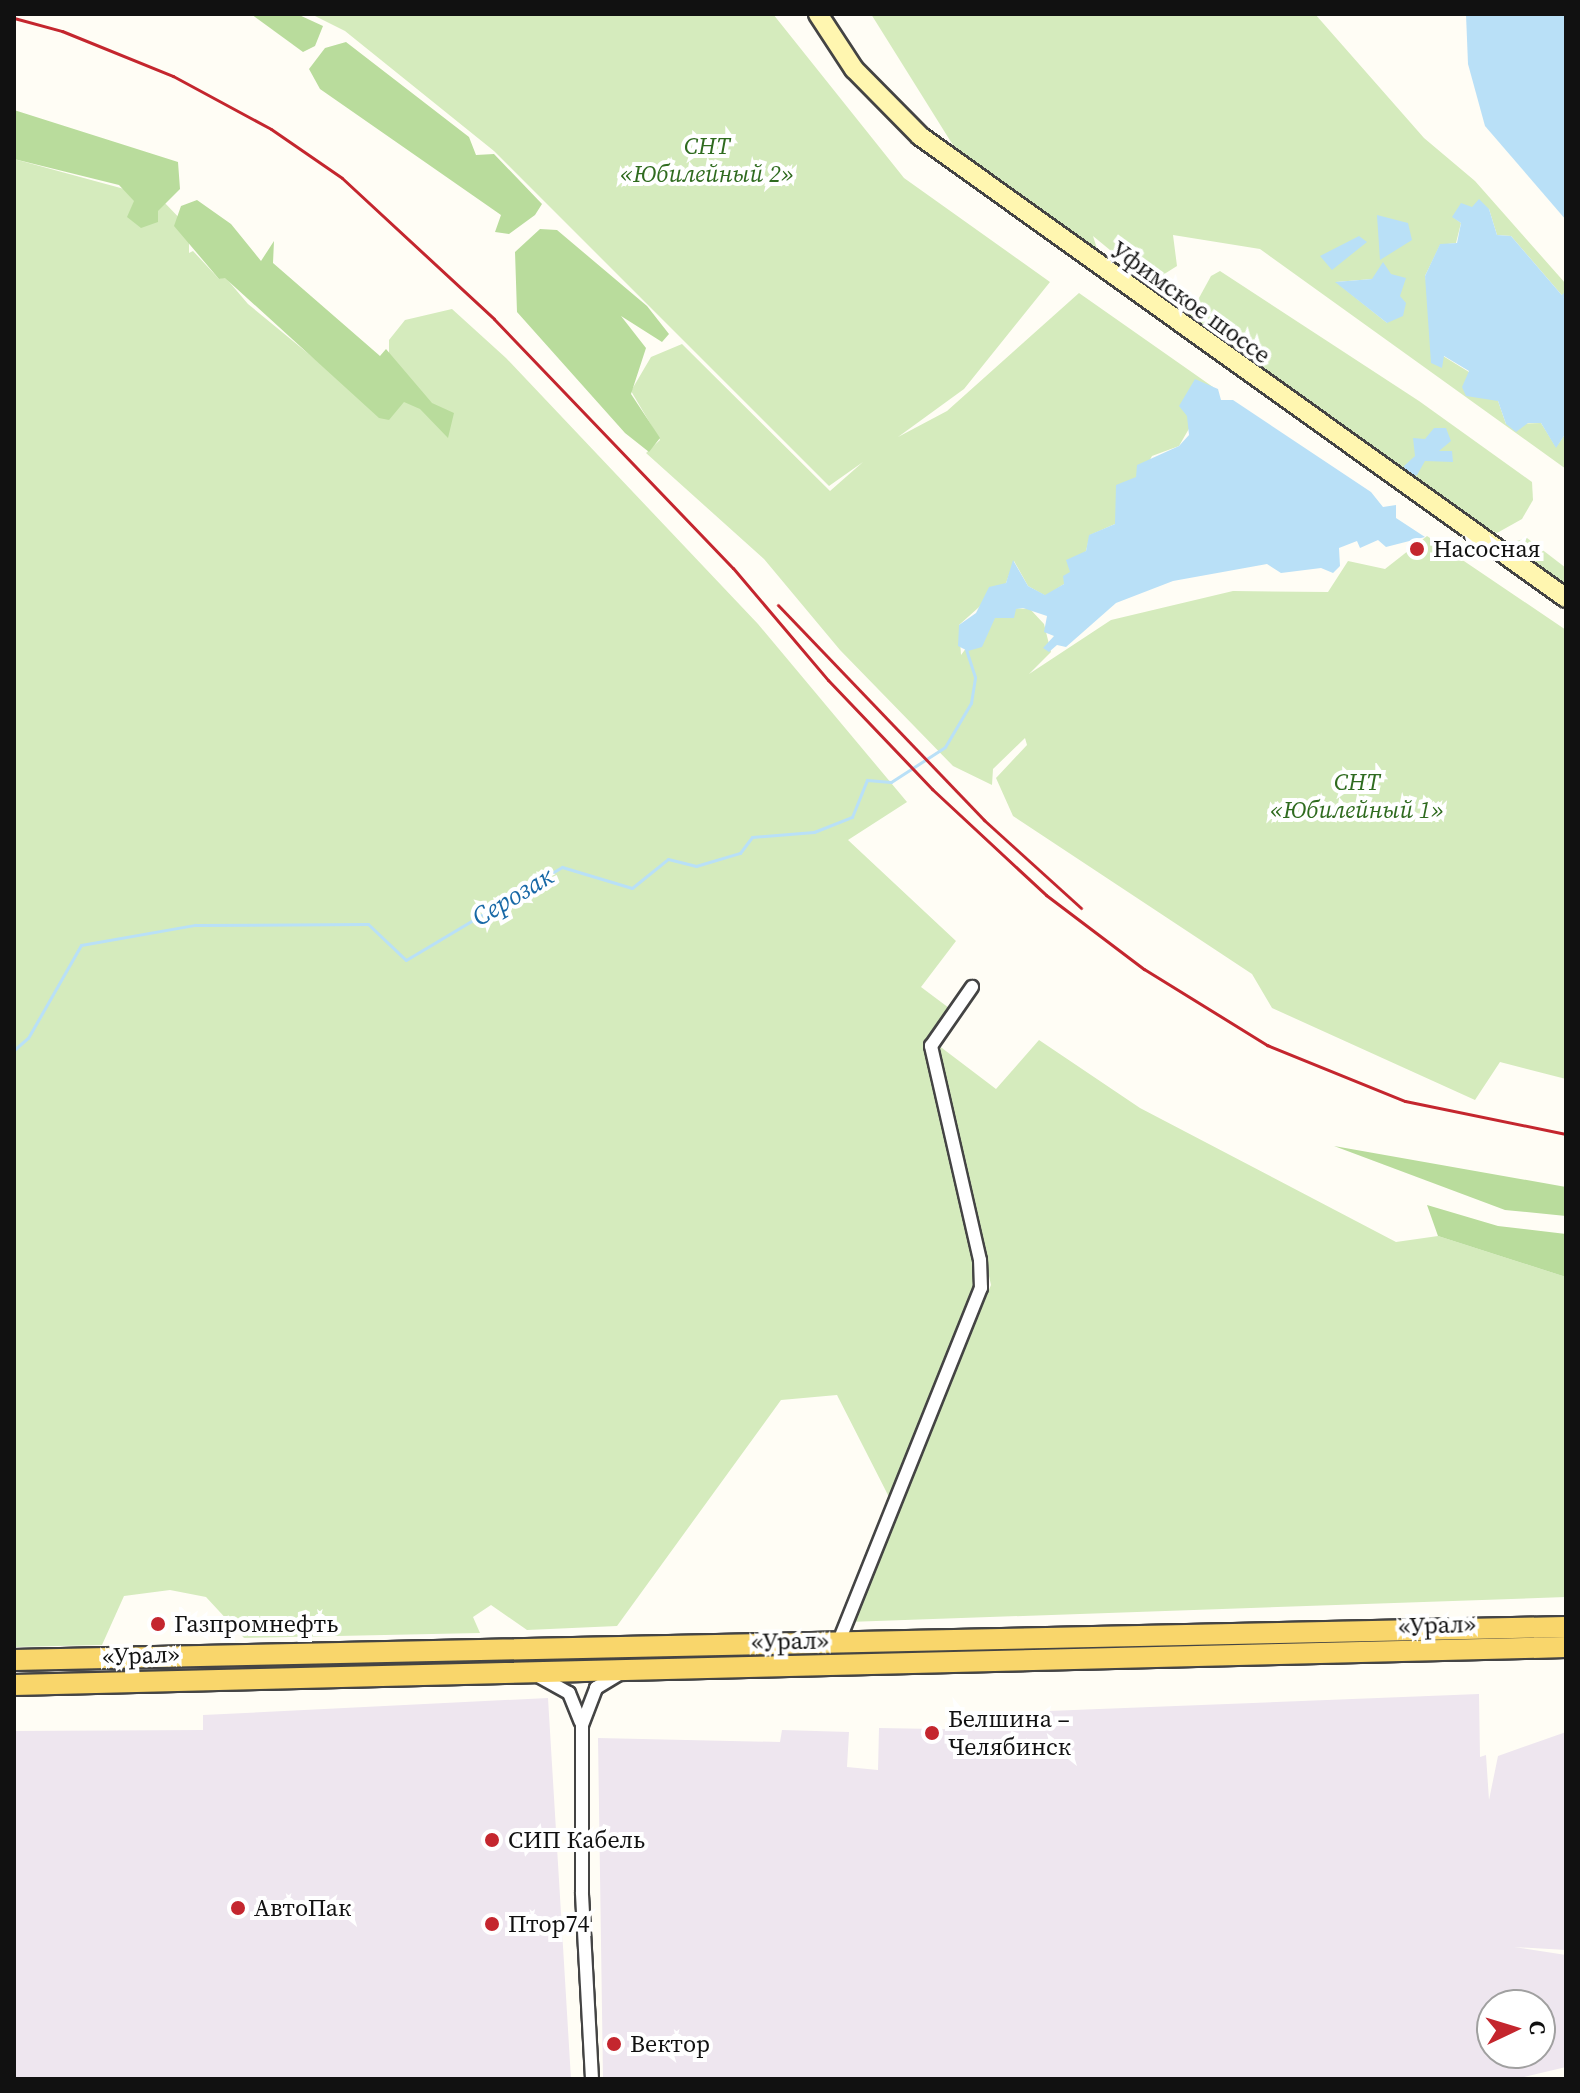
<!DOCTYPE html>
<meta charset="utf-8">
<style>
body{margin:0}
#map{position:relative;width:1580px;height:2093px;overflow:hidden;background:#fffdf5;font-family:"Source Serif 4",serif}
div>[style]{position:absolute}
.industrial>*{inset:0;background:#eee6ef}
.green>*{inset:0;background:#d5ebbd}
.forest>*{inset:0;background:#b9dc9c}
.water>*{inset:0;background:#b9e0f7}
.stream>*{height:3px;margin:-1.5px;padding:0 1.5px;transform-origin:1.5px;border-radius:1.5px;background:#b9e0f7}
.roads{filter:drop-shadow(2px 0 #444) drop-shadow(-2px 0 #444) drop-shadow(0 2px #444) drop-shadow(0 -2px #444)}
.minor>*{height:12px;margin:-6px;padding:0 6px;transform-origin:6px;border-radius:6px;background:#fff}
.secondary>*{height:18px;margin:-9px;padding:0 9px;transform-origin:9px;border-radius:9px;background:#fff6b0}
.primary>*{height:20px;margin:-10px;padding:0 10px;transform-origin:10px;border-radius:10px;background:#f9d66b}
.rail>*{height:3px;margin:-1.5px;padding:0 1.5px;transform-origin:1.5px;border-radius:1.5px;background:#c4262e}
.dots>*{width:22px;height:22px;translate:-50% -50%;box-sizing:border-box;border:4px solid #fff;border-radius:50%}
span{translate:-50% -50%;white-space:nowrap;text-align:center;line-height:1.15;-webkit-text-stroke:8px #fff;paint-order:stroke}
.park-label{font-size:24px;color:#2f6b1f;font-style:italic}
.street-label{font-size:24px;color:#111}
.poi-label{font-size:24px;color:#111}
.left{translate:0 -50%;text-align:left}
.water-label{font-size:26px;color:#1768a6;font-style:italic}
.frame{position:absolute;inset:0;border:16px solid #111;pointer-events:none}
.north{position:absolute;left:1476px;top:1989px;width:80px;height:80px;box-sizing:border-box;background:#fff;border:2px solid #a0a0a0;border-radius:50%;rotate:86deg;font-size:22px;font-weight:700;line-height:32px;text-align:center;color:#111}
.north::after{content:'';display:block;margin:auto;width:28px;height:36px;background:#c4262e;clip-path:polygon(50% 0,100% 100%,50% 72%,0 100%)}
</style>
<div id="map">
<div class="industrial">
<div style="clip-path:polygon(evenodd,1479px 1694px,1480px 1757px,1486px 1755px,1489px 1800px,1498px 1756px,1566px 1732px,1566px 1950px,1514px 1947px,1566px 1955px,1566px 2067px,1516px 2079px,603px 2079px,598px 1738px,780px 1742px,782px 1730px,849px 1732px,847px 1767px,878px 1770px,879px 1728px,994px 1730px,996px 1713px,1479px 1694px,1492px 2005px,1540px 2005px,1540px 2053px,1492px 2053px,1492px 2005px)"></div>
<div style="clip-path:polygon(548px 1698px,571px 2079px,14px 2079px,14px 1731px,203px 1730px,203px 1715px)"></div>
</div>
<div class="green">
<div style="clip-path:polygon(311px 14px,773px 14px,904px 178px,1050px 282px,964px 389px,898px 437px,947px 411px,1079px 293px,1213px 387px,1179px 446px,1152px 456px,1115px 524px,1090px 535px,1086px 551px,1064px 584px,1046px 596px,1028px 586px,1014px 561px,1006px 583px,959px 625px,961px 655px,990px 616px,1010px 608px,1030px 609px,1044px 624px,1051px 652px,1029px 674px,1111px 620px,1233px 591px,1328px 592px,1348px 561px,1385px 569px,1427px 536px,1566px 630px,1566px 1079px,1500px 1062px,1475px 1100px,1272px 1008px,1252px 974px,1013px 816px,996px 778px,1027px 745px,1025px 738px,993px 769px,992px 785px,953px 766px,840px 650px,764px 559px,646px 453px,660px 440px,631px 391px,651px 357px,682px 344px,830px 491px,863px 462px,829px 486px,494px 151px,345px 31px)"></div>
<div style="clip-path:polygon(evenodd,871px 14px,1315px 14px,1424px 138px,1475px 181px,1566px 284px,1566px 300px,1511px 236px,1497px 235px,1489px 209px,1472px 207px,1453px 217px,1461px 223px,1456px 243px,1440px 245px,1425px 276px,1443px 356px,1469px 372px,1498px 401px,1506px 424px,1541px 423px,1556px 447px,1566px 433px,1566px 469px,1260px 249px,1173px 235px,1177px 266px,1150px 283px,1093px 236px,1101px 261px,956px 150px,871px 14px,1372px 279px,1387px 323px,1336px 282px,1372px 279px)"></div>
<div style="clip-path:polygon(14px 159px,161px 199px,189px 228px,189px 253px,193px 251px,219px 279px,225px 277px,248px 304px,389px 420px,389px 340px,405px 320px,452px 309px,506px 358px,758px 624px,907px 802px,848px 840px,956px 941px,921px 987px,953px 1011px,934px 1039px,977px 1282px,976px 1299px,889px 1497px,837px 1395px,781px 1400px,617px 1626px,527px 1630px,491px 1605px,473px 1617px,480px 1633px,244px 1638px,206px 1597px,170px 1590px,124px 1596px,102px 1645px,14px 1647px)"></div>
<div style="clip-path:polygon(1220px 271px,1419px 401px,1532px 482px,1533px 500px,1522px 519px,1497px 533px,1486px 528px,1188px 318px,1211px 276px)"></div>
<div style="clip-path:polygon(1527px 538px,1566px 568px,1566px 585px,1510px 543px)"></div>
<div style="clip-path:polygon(1039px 1040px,1140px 1108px,1396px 1242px,1438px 1236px,1566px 1277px,1566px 1597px,848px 1622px,991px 1285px,938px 1045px,996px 1089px)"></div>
</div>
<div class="forest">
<div style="clip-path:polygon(251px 14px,297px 14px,323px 26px,315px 46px,303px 52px)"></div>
<div style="clip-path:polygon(346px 42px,469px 137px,476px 155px,494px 154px,542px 204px,535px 215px,509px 234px,495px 232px,501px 215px,320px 89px,309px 69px,325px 48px)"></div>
<div style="clip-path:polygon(14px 110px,178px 162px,180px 189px,158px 211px,158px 222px,141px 228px,127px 217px,134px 201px,119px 185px,14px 159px)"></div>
<div style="clip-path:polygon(197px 200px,231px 224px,261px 261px,274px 241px,273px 263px,380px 356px,386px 349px,432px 403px,454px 413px,448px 438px,420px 409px,404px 402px,389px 420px,379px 418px,225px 278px,219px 279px,174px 226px,181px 206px)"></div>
<div style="clip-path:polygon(540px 229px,557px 230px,647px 306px,669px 334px,662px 342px,621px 316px,646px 348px,631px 394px,660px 438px,649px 452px,625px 433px,517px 312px,515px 252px)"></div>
<div style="clip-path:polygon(1334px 1146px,1566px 1187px,1566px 1216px,1505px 1210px)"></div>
<div style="clip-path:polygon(1427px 1205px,1498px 1226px,1566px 1234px,1566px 1277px,1438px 1236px)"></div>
</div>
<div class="water">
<div style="clip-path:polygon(1466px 14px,1566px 14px,1566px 220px,1485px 126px,1468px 64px)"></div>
<div style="clip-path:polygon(1479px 199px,1489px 209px,1497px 235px,1511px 236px,1566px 300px,1566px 433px,1556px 448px,1541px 423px,1528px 423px,1516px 432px,1506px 424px,1498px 401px,1466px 396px,1462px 387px,1469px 371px,1444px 356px,1442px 368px,1431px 363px,1425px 276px,1440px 244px,1457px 243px,1461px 223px,1452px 217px,1461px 203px,1472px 207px)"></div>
<div style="clip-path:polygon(1377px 215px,1408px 223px,1412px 240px,1380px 260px)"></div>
<div style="clip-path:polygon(1359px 236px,1367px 242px,1332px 270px,1320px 256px)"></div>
<div style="clip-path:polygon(1383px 262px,1391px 274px,1406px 278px,1400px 296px,1406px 303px,1403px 316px,1387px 323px,1335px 282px,1372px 279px)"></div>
<div style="clip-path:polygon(1195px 379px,1218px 389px,1221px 400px,1233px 400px,1371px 492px,1383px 507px,1396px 505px,1396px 518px,1425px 537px,1386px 547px,1378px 540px,1360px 548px,1357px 541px,1339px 548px,1340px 566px,1333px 573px,1321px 568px,1281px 573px,1267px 564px,1173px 581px,1116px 603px,1066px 647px,1057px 645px,1049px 652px,1043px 648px,1054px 636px,1044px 632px,1047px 616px,1023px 608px,1016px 609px,1014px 618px,995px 618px,982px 647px,968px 651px,958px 646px,959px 625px,976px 613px,989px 587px,1006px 583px,1013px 560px,1028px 586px,1045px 595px,1064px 584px,1063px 576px,1070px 572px,1066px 560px,1086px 551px,1089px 535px,1115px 524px,1116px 485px,1136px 477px,1137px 465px,1179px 446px,1189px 435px,1187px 416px,1179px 406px)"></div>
<div style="clip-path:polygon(1434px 428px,1446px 428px,1451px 441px,1439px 451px,1452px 451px,1453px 462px,1425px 461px,1417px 475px,1407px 479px,1404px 466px,1415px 456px,1413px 438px,1425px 439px)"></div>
</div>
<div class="stream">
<div style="left:1562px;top:296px;width:6px;rotate:-45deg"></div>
<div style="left:14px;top:1050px;width:18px;rotate:-41deg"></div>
<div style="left:28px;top:1038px;width:107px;rotate:-60.3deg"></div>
<div style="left:81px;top:945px;width:116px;rotate:-10deg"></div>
<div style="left:195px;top:925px;width:173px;rotate:-0.3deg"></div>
<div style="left:368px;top:924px;width:52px;rotate:43.5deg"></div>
<div style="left:406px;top:960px;width:182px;rotate:-30.8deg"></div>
<div style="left:562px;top:867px;width:73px;rotate:16.7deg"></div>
<div style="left:632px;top:888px;width:46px;rotate:-38.9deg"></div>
<div style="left:668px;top:859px;width:29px;rotate:14deg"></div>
<div style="left:696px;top:866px;width:46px;rotate:-16.5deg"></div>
<div style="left:740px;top:853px;width:20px;rotate:-53deg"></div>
<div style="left:752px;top:837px;width:62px;rotate:-4.6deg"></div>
<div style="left:814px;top:832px;width:41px;rotate:-21.5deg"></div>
<div style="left:852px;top:817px;width:40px;rotate:-68deg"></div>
<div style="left:867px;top:780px;width:24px;rotate:5deg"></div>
<div style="left:891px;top:782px;width:64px;rotate:-32.9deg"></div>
<div style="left:945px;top:747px;width:51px;rotate:-59.4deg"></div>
<div style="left:971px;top:703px;width:26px;rotate:-81deg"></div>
<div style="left:975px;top:677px;width:29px;rotate:-108deg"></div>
</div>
<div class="roads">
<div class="minor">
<div style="left:837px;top:1646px;width:386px;rotate:-68.1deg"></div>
<div style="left:981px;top:1288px;width:28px;rotate:-92deg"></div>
<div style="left:980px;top:1260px;width:220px;rotate:-102.9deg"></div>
<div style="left:931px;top:1046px;width:72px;rotate:-55.2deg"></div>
<div style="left:540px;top:1677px;width:33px;rotate:29deg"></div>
<div style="left:569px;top:1693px;width:31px;rotate:68deg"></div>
<div style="left:592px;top:2079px;width:187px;rotate:-93.1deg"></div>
<div style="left:582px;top:1892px;width:167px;rotate:-90deg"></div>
<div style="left:582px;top:1725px;width:40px;rotate:-69deg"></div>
<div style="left:596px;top:1688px;width:27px;rotate:-31deg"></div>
</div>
<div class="secondary">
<div style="left:818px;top:14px;width:66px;rotate:56.8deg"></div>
<div style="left:854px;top:69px;width:94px;rotate:45.4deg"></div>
<div style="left:920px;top:136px;width:794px;rotate:35.57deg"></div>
</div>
<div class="primary">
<div style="left:14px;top:1660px;width:1552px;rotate:-1.22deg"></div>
<div style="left:14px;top:1685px;width:1552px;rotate:-1.4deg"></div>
</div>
</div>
<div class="rail">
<div style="left:14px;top:18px;width:50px;rotate:15.2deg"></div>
<div style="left:62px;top:31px;width:120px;rotate:22.1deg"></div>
<div style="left:173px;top:76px;width:111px;rotate:28.4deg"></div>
<div style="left:271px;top:129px;width:86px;rotate:34.6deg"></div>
<div style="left:342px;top:178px;width:207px;rotate:42.8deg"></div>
<div style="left:494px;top:319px;width:345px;rotate:46.2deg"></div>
<div style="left:733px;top:568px;width:147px;rotate:49.7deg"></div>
<div style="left:828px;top:680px;width:151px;rotate:46.3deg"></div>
<div style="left:932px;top:789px;width:156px;rotate:42.9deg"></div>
<div style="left:1046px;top:895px;width:123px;rotate:37.1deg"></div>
<div style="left:1144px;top:969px;width:145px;rotate:31.7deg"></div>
<div style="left:1267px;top:1045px;width:149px;rotate:22.1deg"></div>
<div style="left:1405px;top:1101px;width:164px;rotate:11.6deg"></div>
<div style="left:778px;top:605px;width:298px;rotate:46.2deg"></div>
<div style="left:984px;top:820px;width:131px;rotate:42.2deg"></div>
</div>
<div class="dots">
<div style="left:1417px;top:549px;background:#c4262e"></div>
<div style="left:158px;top:1624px;background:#c4262e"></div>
<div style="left:932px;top:1733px;background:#c4262e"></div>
<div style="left:492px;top:1840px;background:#c4262e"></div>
<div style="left:238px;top:1908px;background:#c4262e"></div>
<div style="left:492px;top:1924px;background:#c4262e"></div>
<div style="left:614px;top:2044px;background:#c4262e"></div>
</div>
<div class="park-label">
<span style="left:707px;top:160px">СНТ<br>«Юбилейный 2»</span>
<span style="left:1357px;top:796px">СНТ<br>«Юбилейный 1»</span>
</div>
<div class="street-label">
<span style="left:1191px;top:302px;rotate:36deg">Уфимское шоссе</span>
<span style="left:1437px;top:1625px;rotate:-2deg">«Урал»</span>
<span style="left:790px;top:1641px;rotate:-1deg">«Урал»</span>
<span style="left:141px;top:1655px;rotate:-2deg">«Урал»</span>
</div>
<div class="poi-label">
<span class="left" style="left:1433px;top:549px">Насосная</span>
<span class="left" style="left:174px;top:1624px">Газпромнефть</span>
<span class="left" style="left:948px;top:1733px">Белшина –<br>Челябинск</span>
<span class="left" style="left:508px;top:1840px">СИП Кабель</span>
<span class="left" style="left:254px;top:1908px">АвтоПак</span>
<span class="left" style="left:508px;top:1924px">Птор74</span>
<span class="left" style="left:630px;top:2044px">Вектор</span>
</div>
<div class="water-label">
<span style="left:513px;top:897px;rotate:-31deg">Серозак</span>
</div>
<div class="frame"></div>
<div class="north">С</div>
</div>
